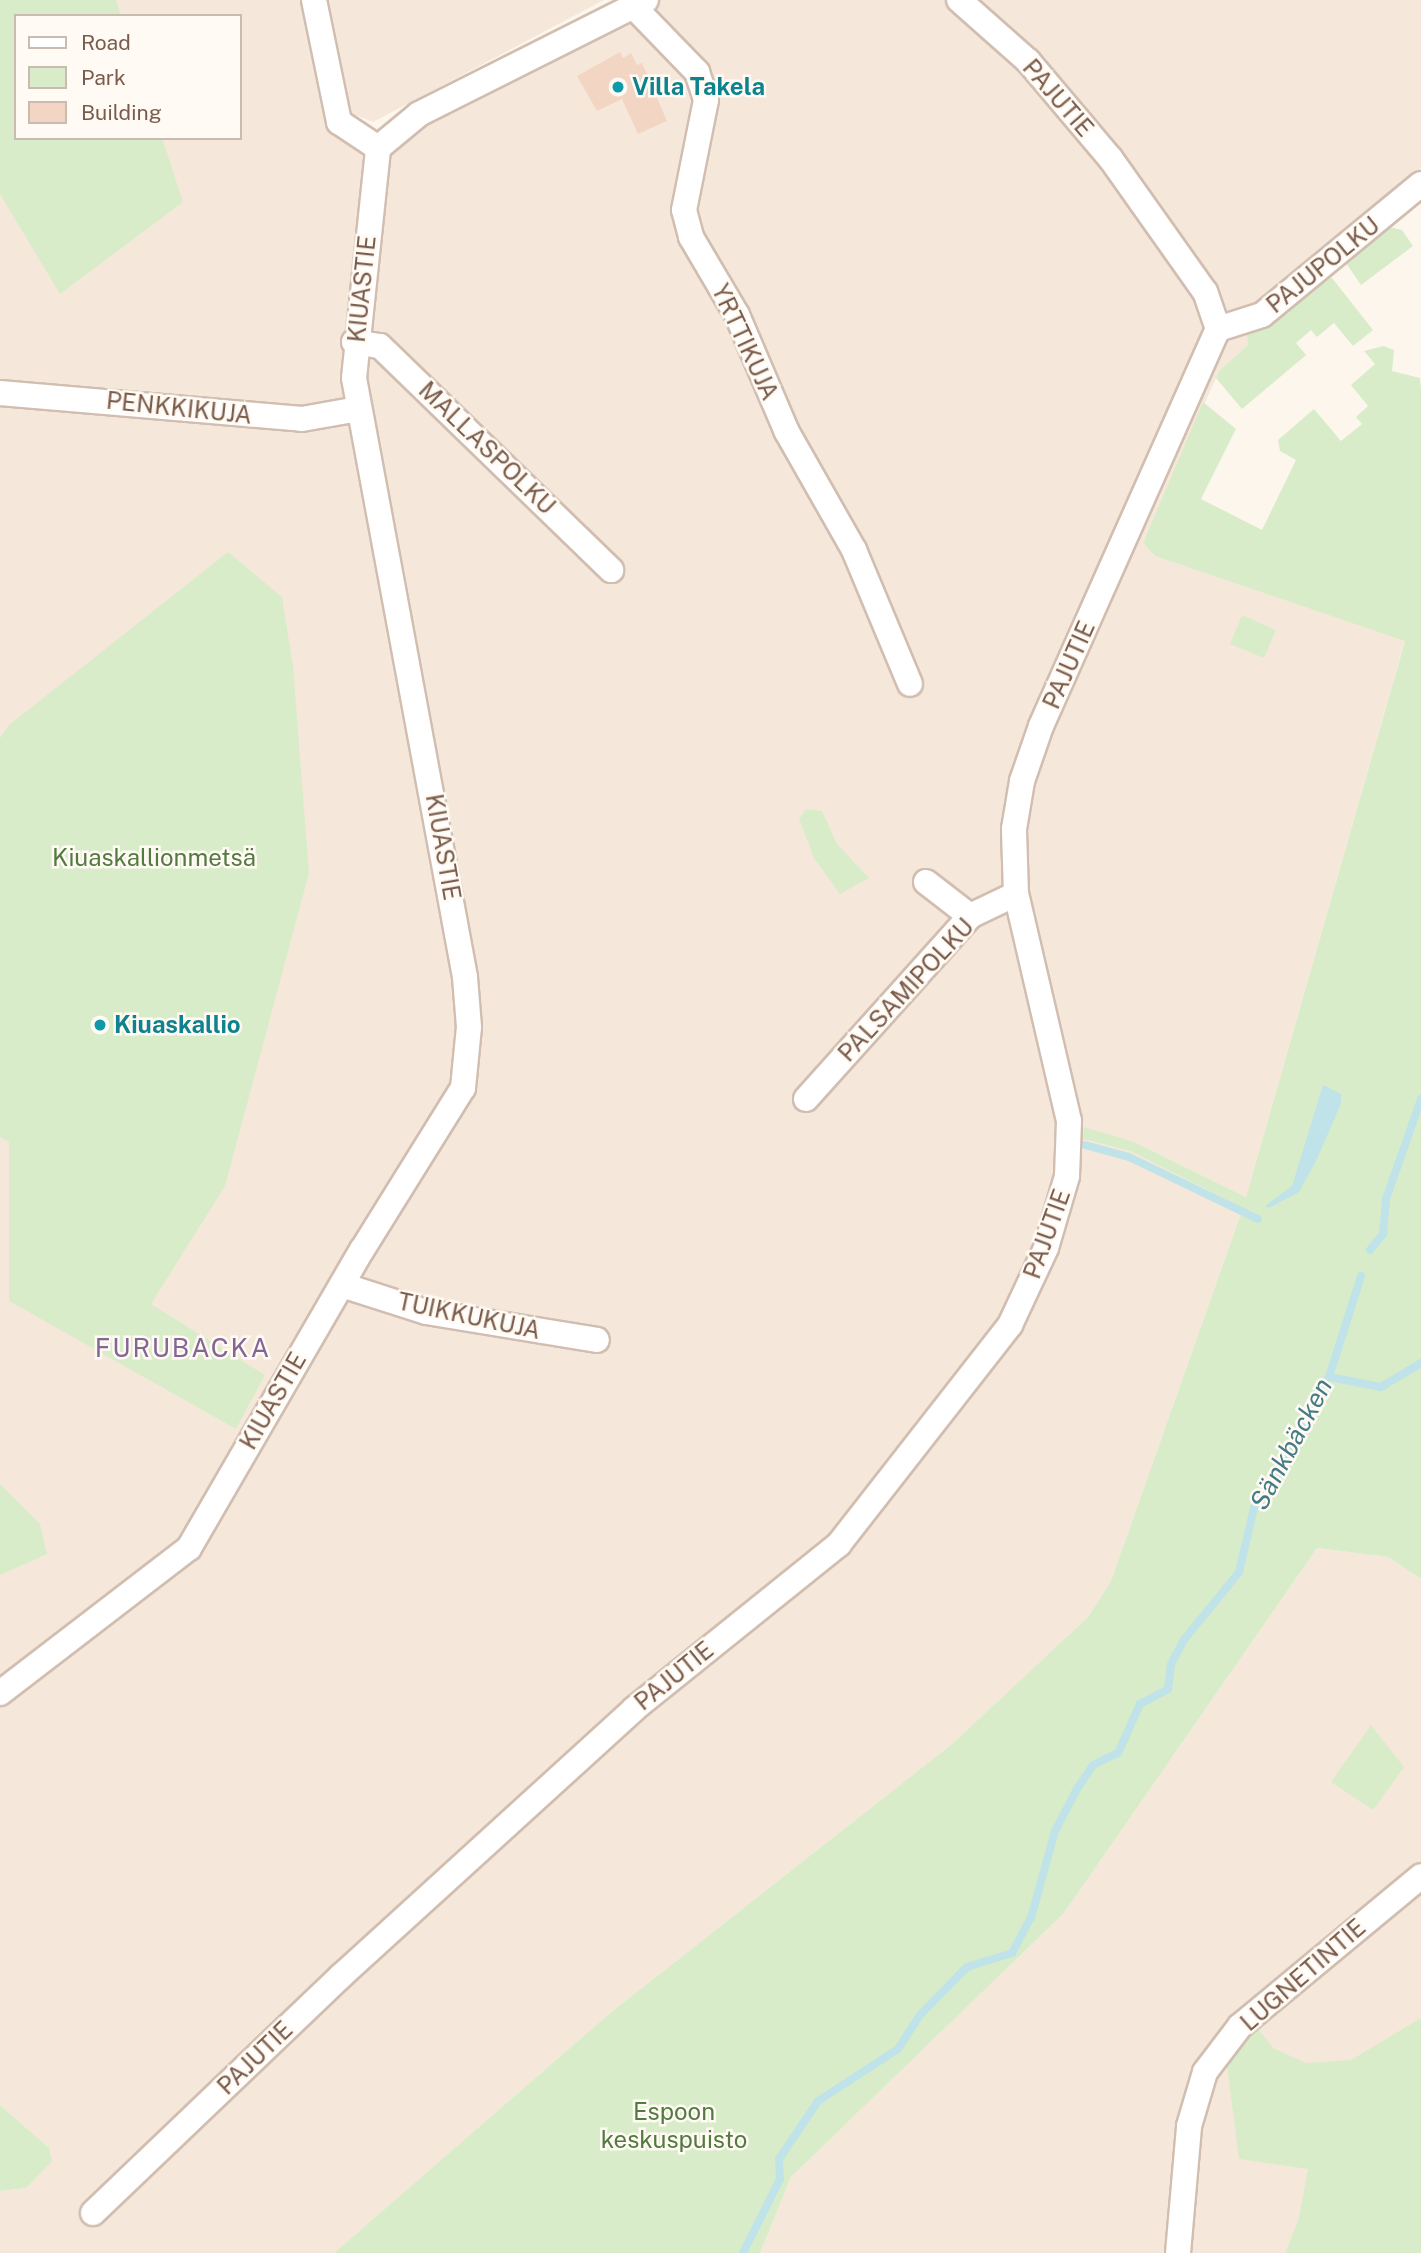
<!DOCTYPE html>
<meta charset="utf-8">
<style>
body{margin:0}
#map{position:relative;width:1421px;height:2253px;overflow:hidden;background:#fdf6ec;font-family:"Public Sans",sans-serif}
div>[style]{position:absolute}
.residential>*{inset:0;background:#f5e8da}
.green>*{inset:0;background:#d8ecc9}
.water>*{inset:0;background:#bfe3e8}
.stream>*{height:8px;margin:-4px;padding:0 4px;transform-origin:4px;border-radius:4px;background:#bfe3e8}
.building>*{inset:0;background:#f3d5c3}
.roads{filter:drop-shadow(2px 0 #d1beb0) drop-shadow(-2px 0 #d1beb0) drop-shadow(0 2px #d1beb0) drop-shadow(0 -2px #d1beb0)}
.street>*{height:24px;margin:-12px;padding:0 12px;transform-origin:12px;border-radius:12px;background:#fff}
.dots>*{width:19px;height:19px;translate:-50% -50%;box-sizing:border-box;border:4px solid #fffaf3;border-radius:50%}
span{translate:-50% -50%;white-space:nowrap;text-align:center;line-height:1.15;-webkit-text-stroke:5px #fffaf3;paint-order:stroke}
.culture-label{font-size:24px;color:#0d838f;font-weight:700}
.left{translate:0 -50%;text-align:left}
.street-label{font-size:24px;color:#7a5c4d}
.park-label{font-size:24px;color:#537a41}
.neighbourhood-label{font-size:26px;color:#846695;letter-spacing:2px}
.water-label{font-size:26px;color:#437c86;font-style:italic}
.legend{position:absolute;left:14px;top:14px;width:228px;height:126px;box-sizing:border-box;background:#fffaf3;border:2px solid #cabbb1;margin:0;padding:9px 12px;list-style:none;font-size:21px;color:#7a5c4d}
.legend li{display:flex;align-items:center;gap:14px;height:35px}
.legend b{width:35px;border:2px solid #cabbb1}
</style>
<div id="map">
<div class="residential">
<div style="clip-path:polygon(evenodd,0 0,314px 0,339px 122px,378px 148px,646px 0,1421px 0,1421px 193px,1219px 371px,1143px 543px,1155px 556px,1405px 640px,1246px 1197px,1134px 1142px,1083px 1139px,1130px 1151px,1243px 1208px,1111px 1581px,1088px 1617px,952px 1744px,609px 2014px,334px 2253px,0 2253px,0 2191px,26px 2188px,49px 2148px,0 2105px,0 0,16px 16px,240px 16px,240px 138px,16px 138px,16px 16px)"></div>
<div style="clip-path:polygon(323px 0,604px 0,373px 122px,345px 111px)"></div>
<div style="clip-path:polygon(1317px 1548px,1388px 1557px,1421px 1579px,1421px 2253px,760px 2253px,791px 2177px,1064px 1913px)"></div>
</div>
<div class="green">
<div style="clip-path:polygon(0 0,116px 0,121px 16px,16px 16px,16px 138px,162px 138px,183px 202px,60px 294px,0 194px)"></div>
<div style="clip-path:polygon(1381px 225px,1402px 230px,1413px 246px,1361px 285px,1344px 260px)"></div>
<div style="clip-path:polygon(1317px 277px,1332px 278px,1373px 330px,1353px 346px,1334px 323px,1317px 337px,1311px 330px,1296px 343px,1306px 355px,1242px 409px,1216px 378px,1219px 371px,1248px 345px,1247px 334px)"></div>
<div style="clip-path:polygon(1383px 346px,1394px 350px,1392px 371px,1420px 378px,1421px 388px,1421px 1579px,1388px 1557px,1317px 1548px,1064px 1913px,791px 2177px,760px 2253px,334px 2253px,609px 2014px,952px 1744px,1088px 1617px,1111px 1581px,1243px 1208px,1130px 1151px,1083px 1139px,1084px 1127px,1134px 1142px,1246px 1197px,1405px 641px,1155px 556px,1143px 543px,1203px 402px,1236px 429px,1201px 499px,1262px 530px,1296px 460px,1280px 451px,1278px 440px,1314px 409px,1341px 441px,1362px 424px,1356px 417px,1368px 406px,1351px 385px,1375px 364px,1364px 351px)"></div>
<div style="clip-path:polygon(228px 552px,282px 597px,293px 666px,309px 873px,225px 1186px,151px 1304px,265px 1375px,236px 1429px,9px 1301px,9px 1142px,0 1137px,0 738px,9px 725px)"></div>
<div style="clip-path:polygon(1242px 615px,1276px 630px,1264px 658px,1230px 644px)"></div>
<div style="clip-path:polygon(806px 809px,822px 811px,837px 844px,869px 878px,840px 894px,814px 858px,799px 819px)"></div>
<div style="clip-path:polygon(0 1484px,40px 1524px,47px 1554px,0 1575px)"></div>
<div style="clip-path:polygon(1371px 1725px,1404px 1767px,1373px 1810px,1331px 1782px)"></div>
<div style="clip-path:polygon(1421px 2018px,1421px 2253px,1285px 2253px,1299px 2218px,1308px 2169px,1239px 2159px,1226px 2058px,1253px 2022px,1273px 2048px,1306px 2063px,1351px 2060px)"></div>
<div style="clip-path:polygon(0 2105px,49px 2148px,52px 2161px,26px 2188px,0 2191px)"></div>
</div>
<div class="water">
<div style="clip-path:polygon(1323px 1085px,1341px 1094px,1341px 1104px,1316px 1161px,1299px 1192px,1269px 1208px,1265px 1206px,1292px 1186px)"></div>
</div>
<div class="stream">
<div style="left:1085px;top:1145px;width:46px;rotate:15.3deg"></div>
<div style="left:1129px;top:1157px;width:143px;rotate:25.7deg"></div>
<div style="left:1370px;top:1250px;width:21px;rotate:-51deg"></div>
<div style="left:1383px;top:1234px;width:35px;rotate:-85deg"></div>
<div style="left:1386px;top:1199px;width:106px;rotate:-70.7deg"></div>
<div style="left:1329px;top:1377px;width:53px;rotate:10.9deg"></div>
<div style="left:1381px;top:1387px;width:47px;rotate:-31deg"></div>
<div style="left:743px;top:2253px;width:83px;rotate:-63.4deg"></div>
<div style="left:780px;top:2179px;width:20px;rotate:-93deg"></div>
<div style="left:779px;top:2159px;width:70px;rotate:-56.1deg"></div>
<div style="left:818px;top:2101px;width:95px;rotate:-33deg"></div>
<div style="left:898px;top:2049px;width:40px;rotate:-57.1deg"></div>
<div style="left:920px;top:2015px;width:67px;rotate:-45.6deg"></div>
<div style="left:967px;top:1967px;width:47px;rotate:-17.3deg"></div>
<div style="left:1012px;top:1953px;width:40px;rotate:-62deg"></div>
<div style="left:1031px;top:1918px;width:90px;rotate:-74.6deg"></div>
<div style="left:1055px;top:1831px;width:47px;rotate:-62.4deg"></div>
<div style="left:1077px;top:1789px;width:29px;rotate:-56deg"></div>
<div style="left:1093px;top:1765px;width:28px;rotate:-26deg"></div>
<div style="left:1118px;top:1753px;width:54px;rotate:-65.8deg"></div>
<div style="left:1140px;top:1704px;width:32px;rotate:-28deg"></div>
<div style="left:1168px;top:1689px;width:25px;rotate:-83deg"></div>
<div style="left:1171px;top:1664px;width:26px;rotate:-62deg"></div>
<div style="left:1183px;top:1641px;width:89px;rotate:-50.9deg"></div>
<div style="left:1239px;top:1572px;width:66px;rotate:-76.8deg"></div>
<div style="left:1254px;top:1508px;width:37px;rotate:-49deg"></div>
<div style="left:1278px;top:1480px;width:91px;rotate:-66.8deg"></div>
<div style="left:1314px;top:1396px;width:24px;rotate:-52deg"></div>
<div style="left:1329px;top:1377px;width:106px;rotate:-72.4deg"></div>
</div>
<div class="building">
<div style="clip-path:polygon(620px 52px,623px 58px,631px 53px,637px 65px,642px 63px,667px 121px,638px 134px,622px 99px,597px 111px,577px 76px)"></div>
</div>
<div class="roads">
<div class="street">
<div style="left:314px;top:0;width:125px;rotate:78.4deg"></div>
<div style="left:339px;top:122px;width:47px;rotate:33.7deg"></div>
<div style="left:634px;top:7px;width:91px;rotate:45.9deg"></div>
<div style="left:697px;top:72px;width:29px;rotate:72deg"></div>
<div style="left:706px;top:100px;width:112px;rotate:101.3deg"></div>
<div style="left:684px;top:210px;width:28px;rotate:75deg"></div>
<div style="left:691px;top:237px;width:91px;rotate:59.5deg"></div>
<div style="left:737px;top:315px;width:127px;rotate:66.9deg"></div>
<div style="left:787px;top:432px;width:136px;rotate:60.4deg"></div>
<div style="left:854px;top:550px;width:145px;rotate:67.3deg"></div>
<div style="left:1218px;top:329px;width:46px;rotate:-17.7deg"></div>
<div style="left:1262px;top:315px;width:206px;rotate:-39.5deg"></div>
<div style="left:354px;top:342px;width:26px;rotate:9deg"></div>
<div style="left:380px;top:346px;width:322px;rotate:44.1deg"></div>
<div style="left:0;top:393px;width:303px;rotate:4.9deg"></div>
<div style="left:302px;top:419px;width:58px;rotate:-10deg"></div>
<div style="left:926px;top:882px;width:56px;rotate:37.7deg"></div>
<div style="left:806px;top:1099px;width:246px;rotate:-48.1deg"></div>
<div style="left:970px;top:916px;width:51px;rotate:-25.6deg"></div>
<div style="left:342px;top:1285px;width:88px;rotate:17.8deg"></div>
<div style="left:426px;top:1312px;width:173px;rotate:9.3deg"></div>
<div style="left:0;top:1693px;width:238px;rotate:-37.5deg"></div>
<div style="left:189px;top:1548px;width:345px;rotate:-59.9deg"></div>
<div style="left:362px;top:1250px;width:191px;rotate:-58.1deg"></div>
<div style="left:463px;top:1088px;width:61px;rotate:-84.4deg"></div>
<div style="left:469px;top:1027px;width:50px;rotate:-94.6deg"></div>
<div style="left:465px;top:977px;width:609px;rotate:-100.5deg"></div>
<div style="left:354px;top:378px;width:231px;rotate:-84deg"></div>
<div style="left:378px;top:148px;width:53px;rotate:-39.7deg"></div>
<div style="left:419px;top:114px;width:254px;rotate:-26.7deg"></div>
<div style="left:93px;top:2213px;width:343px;rotate:-43.7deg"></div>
<div style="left:341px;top:1976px;width:396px;rotate:-42.3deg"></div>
<div style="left:634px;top:1709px;width:263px;rotate:-38.8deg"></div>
<div style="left:839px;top:1544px;width:278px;rotate:-52deg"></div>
<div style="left:1010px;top:1325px;width:85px;rotate:-64.9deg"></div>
<div style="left:1046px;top:1248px;width:75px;rotate:-73.7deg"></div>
<div style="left:1067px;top:1176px;width:55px;rotate:-87.9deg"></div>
<div style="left:1069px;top:1121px;width:233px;rotate:-103.1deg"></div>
<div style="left:1016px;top:894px;width:65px;rotate:-91.8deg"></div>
<div style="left:1014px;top:829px;width:49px;rotate:-80.5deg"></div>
<div style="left:1022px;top:781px;width:58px;rotate:-70.9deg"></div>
<div style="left:1041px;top:726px;width:435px;rotate:-66deg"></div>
<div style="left:1218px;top:329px;width:39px;rotate:-109deg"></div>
<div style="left:1205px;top:292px;width:164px;rotate:-125.3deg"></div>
<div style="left:1110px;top:158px;width:127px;rotate:-130.2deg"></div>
<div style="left:1028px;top:61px;width:92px;rotate:-138.5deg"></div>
<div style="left:1178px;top:2253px;width:127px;rotate:-85deg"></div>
<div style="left:1189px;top:2126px;width:56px;rotate:-73.5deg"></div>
<div style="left:1205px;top:2072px;width:58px;rotate:-52.7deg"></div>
<div style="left:1240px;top:2026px;width:235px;rotate:-39.6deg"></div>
</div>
</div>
<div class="dots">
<div style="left:618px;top:87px;background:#0f9aa8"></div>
<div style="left:100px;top:1025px;background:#0f9aa8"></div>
</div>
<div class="culture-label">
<span class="left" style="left:632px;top:87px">Villa Takela</span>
<span class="left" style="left:114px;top:1025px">Kiuaskallio</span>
</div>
<div class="street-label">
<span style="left:1058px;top:98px;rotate:49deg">PAJUTIE</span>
<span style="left:1323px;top:265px;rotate:-39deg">PAJUPOLKU</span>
<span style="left:362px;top:289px;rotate:-84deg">KIUASTIE</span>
<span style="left:745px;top:342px;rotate:65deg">YRTTIKUJA</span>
<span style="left:179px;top:408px;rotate:6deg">PENKKIKUJA</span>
<span style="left:487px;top:448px;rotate:44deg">MALLASPOLKU</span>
<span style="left:1069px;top:665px;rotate:-66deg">PAJUTIE</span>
<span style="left:443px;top:847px;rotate:80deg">KIUASTIE</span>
<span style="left:906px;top:990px;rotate:-47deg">PALSAMIPOLKU</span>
<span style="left:1047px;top:1234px;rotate:-70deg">PAJUTIE</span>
<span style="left:469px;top:1316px;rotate:12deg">TUIKKUKUJA</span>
<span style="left:273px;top:1401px;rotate:-60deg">KIUASTIE</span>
<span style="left:674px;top:1676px;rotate:-39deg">PAJUTIE</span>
<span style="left:1303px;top:1975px;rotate:-41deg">LUGNETINTIE</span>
<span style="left:255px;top:2058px;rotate:-44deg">PAJUTIE</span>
</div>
<div class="park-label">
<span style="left:154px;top:858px">Kiuaskallionmetsä</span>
<span style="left:674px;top:2126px">Espoon<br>keskuspuisto</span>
</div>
<div class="neighbourhood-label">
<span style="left:183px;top:1348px">FURUBACKA</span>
</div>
<div class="water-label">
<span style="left:1291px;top:1444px;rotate:-62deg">Sänkbäcken</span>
</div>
<ul class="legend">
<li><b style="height:9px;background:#fff"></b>Road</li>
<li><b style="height:19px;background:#d8ecc9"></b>Park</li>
<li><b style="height:19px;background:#f3d5c3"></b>Building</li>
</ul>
</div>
